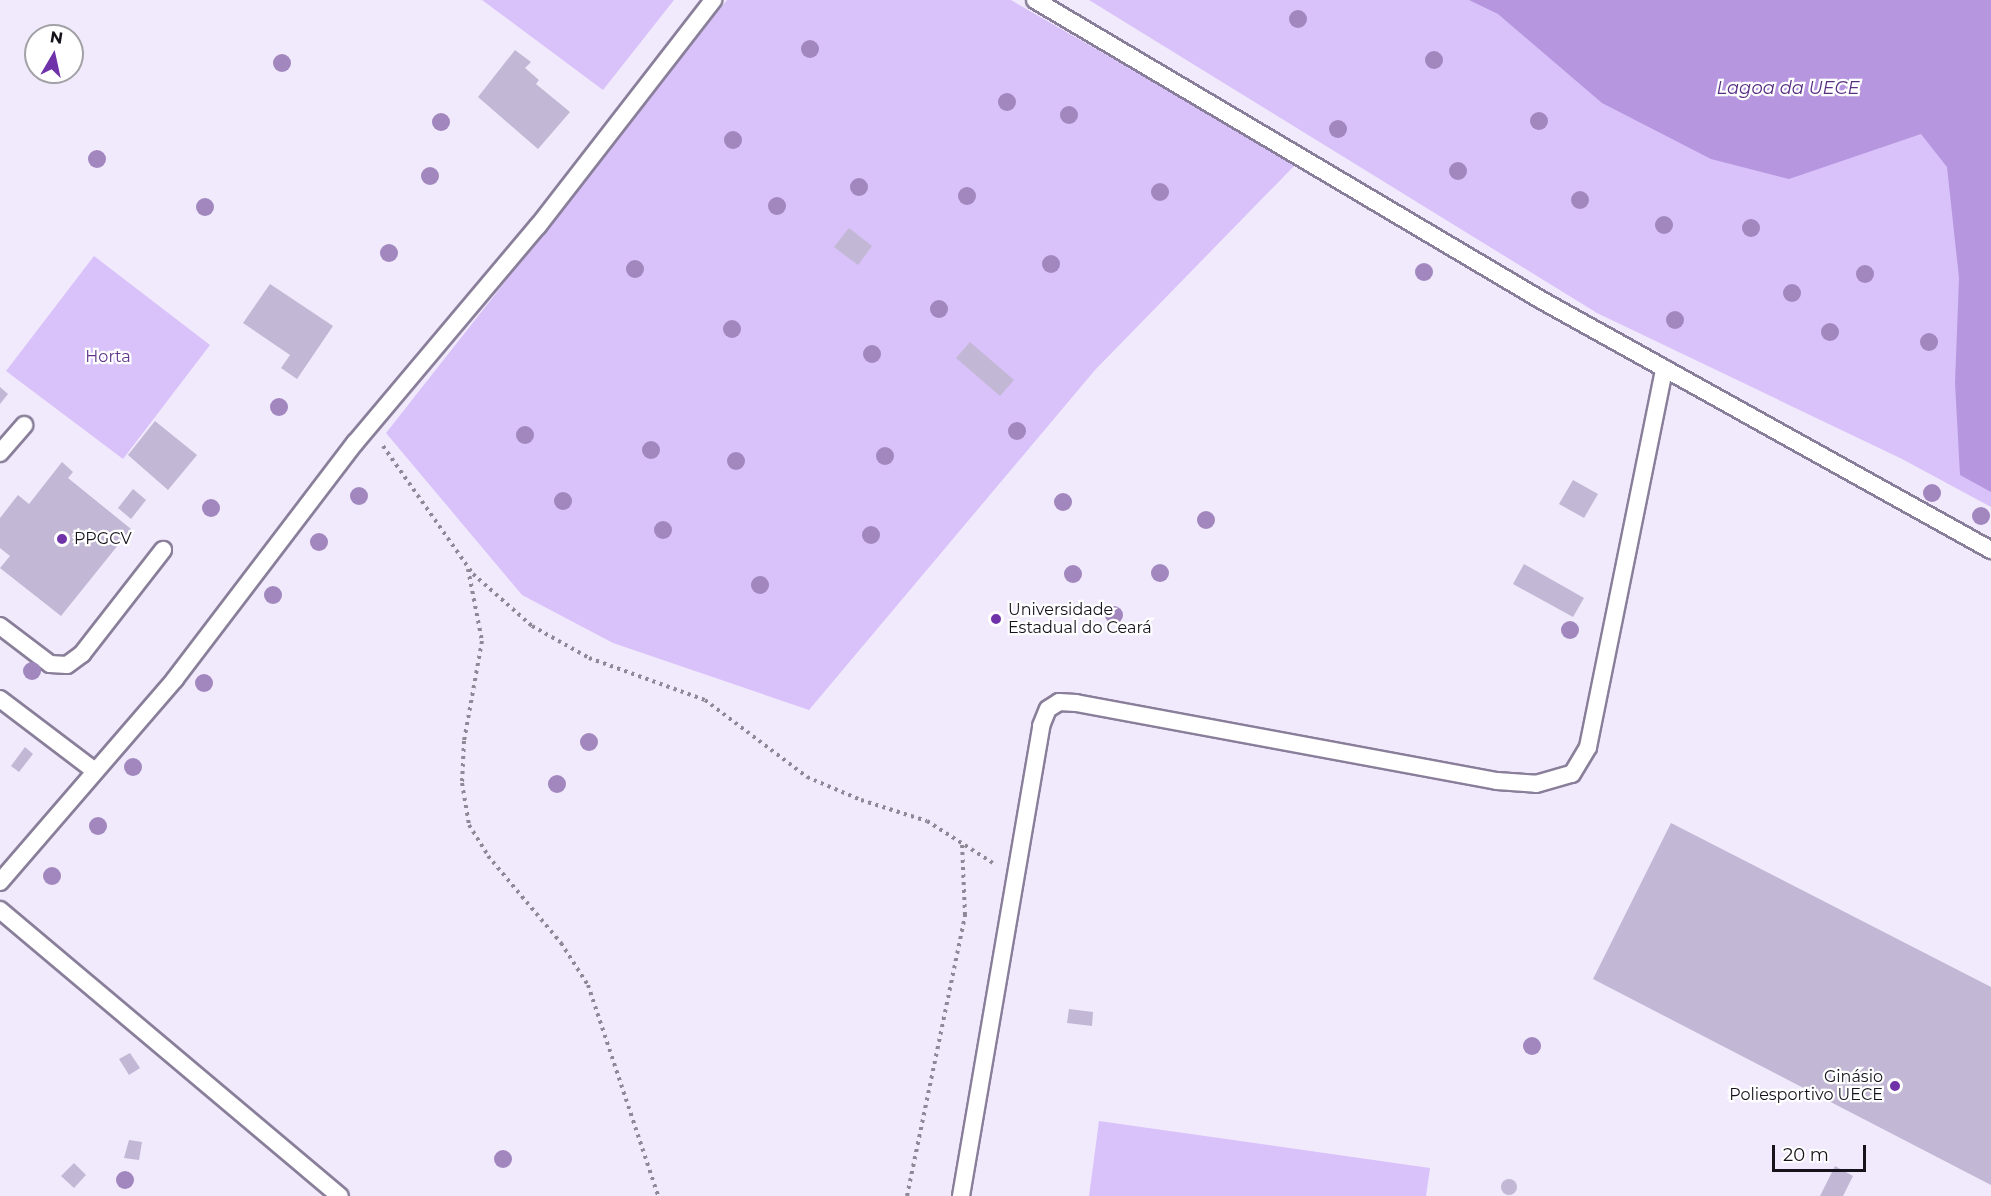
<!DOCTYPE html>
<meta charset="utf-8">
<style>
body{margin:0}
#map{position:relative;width:1991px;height:1196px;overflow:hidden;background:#f1eafc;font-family:Montserrat,sans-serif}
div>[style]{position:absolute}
.green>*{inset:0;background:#d9c2f9}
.water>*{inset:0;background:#b596df}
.building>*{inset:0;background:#c2b7d4}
.round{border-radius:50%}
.path>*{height:4px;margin-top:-2px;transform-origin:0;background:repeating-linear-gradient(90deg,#8e8997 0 3px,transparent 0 7.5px)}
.roads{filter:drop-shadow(2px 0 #8a7f9a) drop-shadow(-2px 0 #8a7f9a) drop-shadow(0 2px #8a7f9a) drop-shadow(0 -2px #8a7f9a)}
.lane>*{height:16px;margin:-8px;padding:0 8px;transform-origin:8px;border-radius:8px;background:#fff}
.trees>*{width:18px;height:18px;margin:-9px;border-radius:50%;background:#a187be}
.dots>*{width:16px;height:16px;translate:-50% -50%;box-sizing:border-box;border:3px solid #fff;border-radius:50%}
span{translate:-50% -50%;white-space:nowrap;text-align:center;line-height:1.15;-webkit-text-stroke:4.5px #fff;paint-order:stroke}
.park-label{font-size:16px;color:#60368b}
.poi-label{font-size:16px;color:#17131d}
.left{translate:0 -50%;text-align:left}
.right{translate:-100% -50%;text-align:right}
.water-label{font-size:18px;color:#582e83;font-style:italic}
.north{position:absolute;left:24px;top:24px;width:60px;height:60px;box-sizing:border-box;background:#fff;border:2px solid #a2a1a5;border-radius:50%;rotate:9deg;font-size:16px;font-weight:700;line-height:24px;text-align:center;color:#17131d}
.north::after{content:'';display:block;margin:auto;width:21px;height:27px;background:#6f32a8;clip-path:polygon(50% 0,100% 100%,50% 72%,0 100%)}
.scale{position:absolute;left:1772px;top:1145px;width:94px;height:27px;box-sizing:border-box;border:3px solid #17131d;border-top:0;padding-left:8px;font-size:18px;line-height:21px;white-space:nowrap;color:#17131d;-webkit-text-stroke:4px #fff;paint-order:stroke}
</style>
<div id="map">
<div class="green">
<div style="clip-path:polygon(482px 0,674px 0,603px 90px)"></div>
<div style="clip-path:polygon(727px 0,1011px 0,1296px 164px,1095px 370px,809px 710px,613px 643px,522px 595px,386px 433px)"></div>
<div style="clip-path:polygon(1089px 0,1991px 0,1991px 507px,1902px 459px,1597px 313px)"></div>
<div style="clip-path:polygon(94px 256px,210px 345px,123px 459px,6px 371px)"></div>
<div style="clip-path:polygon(1099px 1121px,1430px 1168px,1426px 1196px,1089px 1196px)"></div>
</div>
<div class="water">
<div style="clip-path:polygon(1469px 0,1991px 0,1991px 492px,1960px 475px,1955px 383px,1959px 278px,1947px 167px,1921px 134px,1789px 179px,1711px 159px,1602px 103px,1498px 14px)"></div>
</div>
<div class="building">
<div style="clip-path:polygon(515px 50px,531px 62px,525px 68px,539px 80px,536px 84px,570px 112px,538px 149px,478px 97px)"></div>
<div style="clip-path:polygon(849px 228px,872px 246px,858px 265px,834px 247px)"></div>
<div style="clip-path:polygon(270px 284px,333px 326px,297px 379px,281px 368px,290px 355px,243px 323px)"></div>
<div style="clip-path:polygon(970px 342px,1014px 380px,1000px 396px,956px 358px)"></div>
<div style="clip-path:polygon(0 387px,8px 394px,0 404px)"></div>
<div style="clip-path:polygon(155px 421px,197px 455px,168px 490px,128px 455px)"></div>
<div style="clip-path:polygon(62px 462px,73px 472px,68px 478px,131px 529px,61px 616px,0 568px,10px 556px,0 548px,0 518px,18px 495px,29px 504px)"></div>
<div style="clip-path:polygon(1573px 480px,1598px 494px,1584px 518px,1559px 504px)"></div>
<div style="clip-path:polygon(133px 489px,146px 500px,131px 519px,118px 508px)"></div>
<div style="clip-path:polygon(1524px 564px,1584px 598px,1573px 617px,1513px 584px)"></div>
<div style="clip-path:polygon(25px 747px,33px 754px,19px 772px,11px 766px)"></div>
<div style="clip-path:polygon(1671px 823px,1991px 987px,1991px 1185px,1593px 979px)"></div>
<div style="clip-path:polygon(1069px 1009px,1093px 1012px,1092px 1026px,1067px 1023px)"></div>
<div style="clip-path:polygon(130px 1053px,140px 1068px,129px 1075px,119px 1059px)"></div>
<div style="clip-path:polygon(129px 1140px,142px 1142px,139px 1160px,124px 1158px)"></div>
<div style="clip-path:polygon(74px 1163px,86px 1175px,74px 1188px,61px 1176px)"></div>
<div style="clip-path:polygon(1835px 1166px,1853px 1176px,1843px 1196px,1820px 1196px)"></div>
<div class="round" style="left:1501px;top:1179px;width:16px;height:16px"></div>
</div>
<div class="path">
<div style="left:383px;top:446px;width:156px;rotate:54.9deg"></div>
<div style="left:473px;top:574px;width:79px;rotate:41.4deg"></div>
<div style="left:532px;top:626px;width:65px;rotate:29.3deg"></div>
<div style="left:589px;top:658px;width:123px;rotate:19.9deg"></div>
<div style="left:705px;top:700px;width:128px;rotate:37deg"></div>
<div style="left:807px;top:777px;width:59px;rotate:23.1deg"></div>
<div style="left:861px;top:800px;width:69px;rotate:17.7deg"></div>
<div style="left:927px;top:821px;width:78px;rotate:32.5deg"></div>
<div style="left:468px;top:569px;width:73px;rotate:79deg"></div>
<div style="left:482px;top:641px;width:102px;rotate:100.2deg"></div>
<div style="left:464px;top:741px;width:42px;rotate:92.7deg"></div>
<div style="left:462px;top:783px;width:43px;rotate:80.5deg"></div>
<div style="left:469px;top:825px;width:36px;rotate:58deg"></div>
<div style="left:488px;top:856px;width:114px;rotate:50deg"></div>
<div style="left:561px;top:943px;width:50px;rotate:57.3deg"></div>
<div style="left:588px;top:985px;width:222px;rotate:71.6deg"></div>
<div style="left:907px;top:1196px;width:287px;rotate:-78.3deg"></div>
<div style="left:965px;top:915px;width:72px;rotate:-92.4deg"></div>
</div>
<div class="roads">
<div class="lane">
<div style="left:1035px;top:0;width:590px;rotate:30.65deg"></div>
<div style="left:1543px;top:301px;width:513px;rotate:29.07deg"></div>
<div style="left:0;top:453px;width:37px;rotate:-49deg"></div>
<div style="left:0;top:626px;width:63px;rotate:37.2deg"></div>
<div style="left:50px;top:664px;width:17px;rotate:3deg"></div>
<div style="left:67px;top:665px;width:19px;rotate:-36deg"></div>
<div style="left:82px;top:654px;width:132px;rotate:-52.1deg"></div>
<div style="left:0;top:699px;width:119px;rotate:37.2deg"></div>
<div style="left:0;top:882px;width:268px;rotate:-49.2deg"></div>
<div style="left:175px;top:679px;width:297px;rotate:-52.7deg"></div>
<div style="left:355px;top:443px;width:284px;rotate:-49.9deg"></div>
<div style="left:538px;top:226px;width:286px;rotate:-52.2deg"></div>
<div style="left:0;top:910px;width:444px;rotate:40.1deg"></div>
<div style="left:961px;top:1196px;width:477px;rotate:-80.3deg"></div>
<div style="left:1041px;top:726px;width:18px;rotate:-68deg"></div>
<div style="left:1048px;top:709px;width:13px;rotate:-32deg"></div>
<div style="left:1059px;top:702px;width:17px;rotate:3deg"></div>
<div style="left:1076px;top:703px;width:428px;rotate:10.5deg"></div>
<div style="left:1497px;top:781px;width:39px;rotate:4deg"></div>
<div style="left:1536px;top:784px;width:37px;rotate:-16deg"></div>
<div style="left:1572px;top:774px;width:31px;rotate:-59deg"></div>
<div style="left:1588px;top:747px;width:386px;rotate:-78.6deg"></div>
</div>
</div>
<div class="trees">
<div style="left:1298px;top:19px"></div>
<div style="left:810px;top:49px"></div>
<div style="left:1434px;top:60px"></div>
<div style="left:282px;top:63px"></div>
<div style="left:1007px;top:102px"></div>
<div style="left:1069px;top:115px"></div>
<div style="left:1539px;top:121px"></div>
<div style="left:441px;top:122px"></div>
<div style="left:1338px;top:129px"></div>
<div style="left:733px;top:140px"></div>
<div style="left:97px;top:159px"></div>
<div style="left:1458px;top:171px"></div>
<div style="left:430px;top:176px"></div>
<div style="left:859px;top:187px"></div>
<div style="left:1160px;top:192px"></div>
<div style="left:967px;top:196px"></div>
<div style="left:1580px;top:200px"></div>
<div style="left:777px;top:206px"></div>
<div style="left:205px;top:207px"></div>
<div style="left:1664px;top:225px"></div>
<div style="left:1751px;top:228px"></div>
<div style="left:389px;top:253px"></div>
<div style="left:1051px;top:264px"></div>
<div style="left:635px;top:269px"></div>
<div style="left:1424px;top:272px"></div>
<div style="left:1865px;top:274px"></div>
<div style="left:1792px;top:293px"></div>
<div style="left:939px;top:309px"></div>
<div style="left:1675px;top:320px"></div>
<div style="left:732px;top:329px"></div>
<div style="left:1830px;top:332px"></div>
<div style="left:1929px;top:342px"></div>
<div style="left:872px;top:354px"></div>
<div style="left:279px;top:407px"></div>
<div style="left:1017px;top:431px"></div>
<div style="left:525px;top:435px"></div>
<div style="left:651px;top:450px"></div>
<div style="left:885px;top:456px"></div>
<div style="left:736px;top:461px"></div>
<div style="left:1932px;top:493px"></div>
<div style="left:359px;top:496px"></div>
<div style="left:563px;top:501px"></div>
<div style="left:1063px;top:502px"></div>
<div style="left:211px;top:508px"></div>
<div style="left:1981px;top:516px"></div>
<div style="left:1206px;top:520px"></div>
<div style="left:663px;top:530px"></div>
<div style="left:871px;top:535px"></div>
<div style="left:319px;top:542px"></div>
<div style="left:1160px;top:573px"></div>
<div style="left:1073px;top:574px"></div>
<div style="left:760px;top:585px"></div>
<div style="left:273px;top:595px"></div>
<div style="left:1114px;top:615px"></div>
<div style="left:1570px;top:630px"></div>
<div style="left:32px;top:671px"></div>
<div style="left:204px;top:683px"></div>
<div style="left:589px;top:742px"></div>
<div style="left:133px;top:767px"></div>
<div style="left:557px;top:784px"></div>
<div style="left:98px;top:826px"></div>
<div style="left:52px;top:876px"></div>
<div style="left:1532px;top:1046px"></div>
<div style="left:503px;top:1159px"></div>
<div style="left:125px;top:1180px"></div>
</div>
<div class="dots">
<div style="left:62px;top:539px;background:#6f32a8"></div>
<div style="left:996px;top:619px;background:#6f32a8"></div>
<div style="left:1895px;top:1086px;background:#6f32a8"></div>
</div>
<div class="park-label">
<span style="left:108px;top:357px">Horta</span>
</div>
<div class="poi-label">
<span class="left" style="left:74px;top:539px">PPGCV</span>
<span class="left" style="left:1008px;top:619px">Universidade<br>Estadual do Ceará</span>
<span class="right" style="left:1883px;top:1086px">Ginásio<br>Poliesportivo UECE</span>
</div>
<div class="water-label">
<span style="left:1788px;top:88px">Lagoa da UECE</span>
</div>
<div class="north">N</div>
<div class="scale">20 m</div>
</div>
